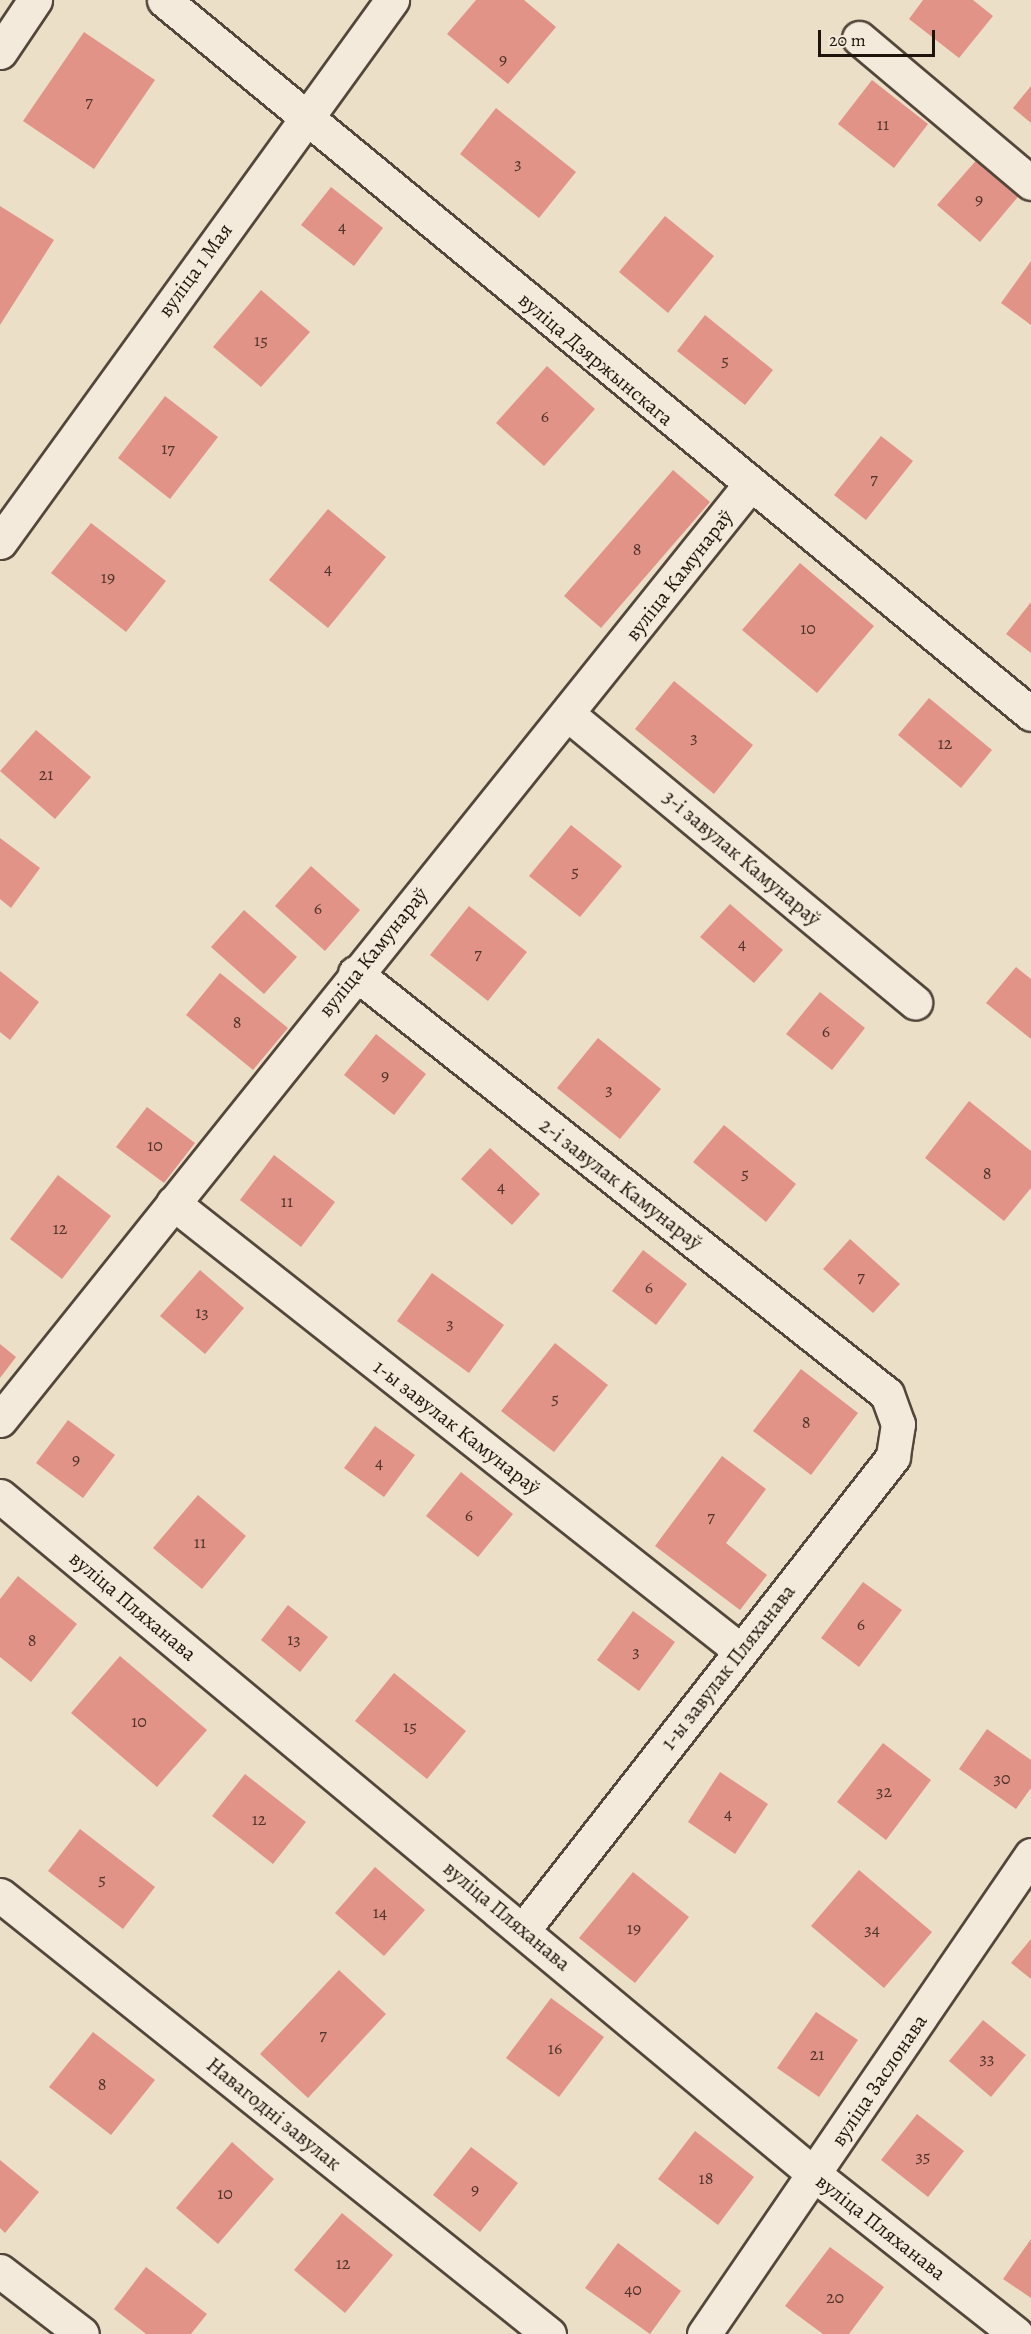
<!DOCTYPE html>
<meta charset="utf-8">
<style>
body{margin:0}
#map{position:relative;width:1031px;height:2334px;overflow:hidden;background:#ecdfc7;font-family:Alegreya,serif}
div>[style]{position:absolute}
.building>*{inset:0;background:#e19388}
.roads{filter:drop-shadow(2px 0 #52473a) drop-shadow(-2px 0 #52473a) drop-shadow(0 2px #52473a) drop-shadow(0 -2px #52473a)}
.minor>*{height:33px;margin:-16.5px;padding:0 16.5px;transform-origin:16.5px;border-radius:16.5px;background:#f3eadb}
.tertiary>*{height:33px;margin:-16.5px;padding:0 16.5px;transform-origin:16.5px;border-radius:16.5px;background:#f3eadb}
span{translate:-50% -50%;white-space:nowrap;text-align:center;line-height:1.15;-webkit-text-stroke:4.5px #f3eadb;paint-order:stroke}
.number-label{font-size:18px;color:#50342a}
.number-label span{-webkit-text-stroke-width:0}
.street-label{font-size:21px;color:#1f140b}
.scale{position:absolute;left:818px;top:30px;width:117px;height:27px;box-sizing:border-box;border:3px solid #1f140b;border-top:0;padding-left:8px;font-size:18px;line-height:21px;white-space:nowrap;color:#1f140b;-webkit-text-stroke:4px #f3eadb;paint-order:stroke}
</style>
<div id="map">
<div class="building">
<div style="clip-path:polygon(476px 0,524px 0,556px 27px,508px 84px,447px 34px)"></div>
<div style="clip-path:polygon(923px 0,973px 0,993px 16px,959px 58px,909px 19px)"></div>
<div style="clip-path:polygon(84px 32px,155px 80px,94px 169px,23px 121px)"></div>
<div style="clip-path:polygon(872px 80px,928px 124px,894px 168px,838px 124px)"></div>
<div style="clip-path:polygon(1031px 86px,1031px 123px,1013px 108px)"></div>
<div style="clip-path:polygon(496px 108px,576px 172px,539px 218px,460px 154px)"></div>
<div style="clip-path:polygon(980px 156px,1022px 192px,980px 242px,937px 205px)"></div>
<div style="clip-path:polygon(331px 187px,383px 228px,354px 266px,301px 225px)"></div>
<div style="clip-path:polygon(0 206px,54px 240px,0 325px)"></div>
<div style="clip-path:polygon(665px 216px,714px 256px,668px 313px,619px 272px)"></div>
<div style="clip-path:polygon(1031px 261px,1031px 325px,1001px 303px)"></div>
<div style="clip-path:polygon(261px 290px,310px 332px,261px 387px,213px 347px)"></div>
<div style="clip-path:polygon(705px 315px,773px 370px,745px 405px,677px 351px)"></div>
<div style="clip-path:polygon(547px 366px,595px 409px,544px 466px,496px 423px)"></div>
<div style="clip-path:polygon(165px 396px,218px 437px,170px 499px,118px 458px)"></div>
<div style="clip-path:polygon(881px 436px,913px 461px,866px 520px,834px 495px)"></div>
<div style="clip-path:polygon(673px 470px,710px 502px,601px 628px,564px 596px)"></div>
<div style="clip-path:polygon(328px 509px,386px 557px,328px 628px,269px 580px)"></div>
<div style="clip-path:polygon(91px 523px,166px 581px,126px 632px,51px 573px)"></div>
<div style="clip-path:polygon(800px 563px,874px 626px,817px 693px,742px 630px)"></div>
<div style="clip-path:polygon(1031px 602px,1031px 653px,1006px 634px)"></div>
<div style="clip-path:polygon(674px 681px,753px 745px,714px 794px,635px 729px)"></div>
<div style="clip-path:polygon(929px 698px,992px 750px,961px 788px,898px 735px)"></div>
<div style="clip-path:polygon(36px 730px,91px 777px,55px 819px,0 771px)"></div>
<div style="clip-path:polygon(571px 825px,622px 866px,580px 917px,529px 876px)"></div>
<div style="clip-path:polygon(0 838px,40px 868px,11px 908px,0 899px)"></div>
<div style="clip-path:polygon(311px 866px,360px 910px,325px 951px,275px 906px)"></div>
<div style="clip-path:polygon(730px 904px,783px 950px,754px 983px,700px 937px)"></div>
<div style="clip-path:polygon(469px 906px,527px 952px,488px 1001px,430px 955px)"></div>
<div style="clip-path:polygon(244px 910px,297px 957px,264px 994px,211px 947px)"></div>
<div style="clip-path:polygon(1016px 967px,1031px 979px,1031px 1039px,986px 1003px)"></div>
<div style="clip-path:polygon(0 971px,39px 1002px,10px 1040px,0 1032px)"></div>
<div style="clip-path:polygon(220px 973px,288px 1028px,253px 1070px,186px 1015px)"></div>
<div style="clip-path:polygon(820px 992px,865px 1028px,832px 1070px,786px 1034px)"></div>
<div style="clip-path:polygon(376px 1034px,426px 1074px,394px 1115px,344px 1075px)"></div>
<div style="clip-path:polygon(598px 1038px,661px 1089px,620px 1139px,557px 1088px)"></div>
<div style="clip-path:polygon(969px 1101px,1031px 1151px,1031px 1188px,1004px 1221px,925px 1158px)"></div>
<div style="clip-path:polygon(147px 1107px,195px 1143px,164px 1183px,116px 1147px)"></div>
<div style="clip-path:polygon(724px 1125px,796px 1184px,766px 1222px,693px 1162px)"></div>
<div style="clip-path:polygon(490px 1148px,540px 1194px,512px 1225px,461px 1179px)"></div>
<div style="clip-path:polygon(274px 1155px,335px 1202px,301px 1247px,240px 1200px)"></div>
<div style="clip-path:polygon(58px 1175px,111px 1216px,62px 1279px,10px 1239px)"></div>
<div style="clip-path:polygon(850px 1239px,900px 1284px,873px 1313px,823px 1269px)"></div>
<div style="clip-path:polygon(643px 1250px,687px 1284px,656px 1325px,612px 1291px)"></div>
<div style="clip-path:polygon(200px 1270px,244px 1308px,205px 1354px,160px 1316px)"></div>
<div style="clip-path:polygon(432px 1273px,504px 1325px,469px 1373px,397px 1321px)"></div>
<div style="clip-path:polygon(555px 1343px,608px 1385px,554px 1452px,501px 1411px)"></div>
<div style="clip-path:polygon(0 1344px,16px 1357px,0 1378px)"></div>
<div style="clip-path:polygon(801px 1369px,858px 1413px,811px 1475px,753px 1431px)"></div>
<div style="clip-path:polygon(68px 1420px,115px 1455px,83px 1498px,36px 1463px)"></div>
<div style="clip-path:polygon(375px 1426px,415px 1455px,384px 1497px,344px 1468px)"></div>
<div style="clip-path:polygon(722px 1456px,766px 1489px,726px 1543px,767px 1575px,740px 1610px,655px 1546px)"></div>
<div style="clip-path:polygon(461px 1472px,513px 1514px,478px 1557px,426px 1516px)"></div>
<div style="clip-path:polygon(198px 1495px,246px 1536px,202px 1589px,153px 1548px)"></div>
<div style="clip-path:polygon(18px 1576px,77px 1624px,31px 1682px,0 1657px,0 1599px)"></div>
<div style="clip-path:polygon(863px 1582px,902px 1610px,859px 1667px,821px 1638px)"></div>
<div style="clip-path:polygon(288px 1605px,328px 1637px,300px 1672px,261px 1640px)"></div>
<div style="clip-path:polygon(633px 1611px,675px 1642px,639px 1691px,597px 1660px)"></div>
<div style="clip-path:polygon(120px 1656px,207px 1730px,157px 1787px,71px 1713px)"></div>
<div style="clip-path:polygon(394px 1673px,466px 1731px,427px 1779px,355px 1721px)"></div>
<div style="clip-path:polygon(987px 1729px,1031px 1760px,1031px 1788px,1016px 1809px,959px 1769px)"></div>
<div style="clip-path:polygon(883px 1743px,931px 1780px,886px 1840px,837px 1802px)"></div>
<div style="clip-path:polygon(720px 1772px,768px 1804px,735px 1854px,688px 1822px)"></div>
<div style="clip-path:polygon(245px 1774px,306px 1822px,273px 1864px,212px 1816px)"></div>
<div style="clip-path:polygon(80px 1829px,155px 1887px,123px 1929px,48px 1871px)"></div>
<div style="clip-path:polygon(375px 1867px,425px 1910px,384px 1956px,335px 1913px)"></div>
<div style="clip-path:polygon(859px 1870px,932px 1932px,884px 1988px,811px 1926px)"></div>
<div style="clip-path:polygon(633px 1872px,689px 1917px,635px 1983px,579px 1938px)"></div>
<div style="clip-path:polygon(1031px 1939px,1031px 1979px,1011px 1963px)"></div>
<div style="clip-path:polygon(339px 1970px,386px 2014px,308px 2098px,260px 2054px)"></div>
<div style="clip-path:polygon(551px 1998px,604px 2037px,559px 2097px,506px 2058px)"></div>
<div style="clip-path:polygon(816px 2012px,858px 2040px,819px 2097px,777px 2068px)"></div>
<div style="clip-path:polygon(983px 2020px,1026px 2055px,991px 2097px,949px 2061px)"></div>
<div style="clip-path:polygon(93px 2032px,155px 2080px,111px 2135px,49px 2087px)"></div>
<div style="clip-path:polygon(917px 2114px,964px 2151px,928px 2197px,881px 2160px)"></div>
<div style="clip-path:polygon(695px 2131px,754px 2177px,718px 2225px,658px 2179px)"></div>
<div style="clip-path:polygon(232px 2142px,274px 2179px,218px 2244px,176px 2208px)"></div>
<div style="clip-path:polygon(471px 2147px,518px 2183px,480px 2232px,433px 2195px)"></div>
<div style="clip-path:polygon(0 2160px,39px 2192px,5px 2233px,0 2228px)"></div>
<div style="clip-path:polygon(342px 2213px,393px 2255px,345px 2313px,294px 2270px)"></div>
<div style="clip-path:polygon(1031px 2239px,1031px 2298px,1003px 2279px)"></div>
<div style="clip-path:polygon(618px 2243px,681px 2291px,650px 2334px,585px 2288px)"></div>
<div style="clip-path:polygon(830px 2247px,884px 2287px,849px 2334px,823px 2334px,785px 2306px)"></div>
<div style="clip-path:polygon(146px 2267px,207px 2314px,191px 2334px,146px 2334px,114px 2309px)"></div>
</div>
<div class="roads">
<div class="minor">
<div style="left:859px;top:38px;width:225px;rotate:40.1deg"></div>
<div style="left:0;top:542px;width:669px;rotate:-54.12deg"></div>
<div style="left:569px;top:715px;width:450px;rotate:39.7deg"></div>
<div style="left:355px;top:973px;width:678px;rotate:38.36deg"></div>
<div style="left:887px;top:1394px;width:32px;rotate:70deg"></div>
<div style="left:898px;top:1424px;width:33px;rotate:99deg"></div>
<div style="left:893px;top:1457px;width:601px;rotate:128.03deg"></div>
<div style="left:173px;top:1203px;width:723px;rotate:38.26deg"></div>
<div style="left:0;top:1420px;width:1196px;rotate:-51.28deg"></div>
<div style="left:0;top:1496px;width:1061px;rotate:39.8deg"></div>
<div style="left:815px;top:2175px;width:256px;rotate:38.3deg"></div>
<div style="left:0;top:1895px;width:703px;rotate:38.65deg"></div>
<div style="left:0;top:2271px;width:103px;rotate:37.5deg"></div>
<div style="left:704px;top:2334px;width:580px;rotate:-55.68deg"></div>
</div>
<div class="tertiary">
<div style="left:164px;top:0;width:1123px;rotate:39.47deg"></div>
<div style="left:0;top:52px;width:63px;rotate:-56.1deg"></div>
</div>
</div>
<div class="number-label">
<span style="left:503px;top:59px">9</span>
<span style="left:89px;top:101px">7</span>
<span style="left:883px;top:124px">11</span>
<span style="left:518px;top:163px">3</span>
<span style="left:979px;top:199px">9</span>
<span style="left:342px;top:226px">4</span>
<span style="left:261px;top:340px">15</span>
<span style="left:725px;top:360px">5</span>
<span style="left:545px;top:416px">6</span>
<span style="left:168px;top:448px">17</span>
<span style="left:874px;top:478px">7</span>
<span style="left:637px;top:549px">8</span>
<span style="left:328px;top:568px">4</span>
<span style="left:108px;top:577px">19</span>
<span style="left:808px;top:628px">10</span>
<span style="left:694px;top:737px">3</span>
<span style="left:945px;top:743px">12</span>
<span style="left:46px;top:774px">21</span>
<span style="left:575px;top:871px">5</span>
<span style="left:318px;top:908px">6</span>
<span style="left:742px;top:943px">4</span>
<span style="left:478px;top:953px">7</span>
<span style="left:237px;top:1022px">8</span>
<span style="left:826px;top:1031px">6</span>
<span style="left:385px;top:1075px">9</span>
<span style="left:609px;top:1089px">3</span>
<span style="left:155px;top:1145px">10</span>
<span style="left:745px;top:1173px">5</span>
<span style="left:987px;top:1173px">8</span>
<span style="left:501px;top:1186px">4</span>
<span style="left:287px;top:1201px">11</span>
<span style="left:60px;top:1228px">12</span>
<span style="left:861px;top:1276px">7</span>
<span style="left:649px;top:1287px">6</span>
<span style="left:202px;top:1312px">13</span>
<span style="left:450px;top:1323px">3</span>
<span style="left:555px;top:1398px">5</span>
<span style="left:806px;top:1422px">8</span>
<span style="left:76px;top:1459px">9</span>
<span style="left:379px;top:1462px">4</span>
<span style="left:469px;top:1515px">6</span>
<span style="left:711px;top:1516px">7</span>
<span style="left:200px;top:1542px">11</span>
<span style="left:861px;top:1624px">6</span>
<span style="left:294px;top:1639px">13</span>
<span style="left:32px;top:1640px">8</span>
<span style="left:636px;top:1651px">3</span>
<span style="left:139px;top:1721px">10</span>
<span style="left:410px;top:1726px">15</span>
<span style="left:1002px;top:1778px">30</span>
<span style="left:884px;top:1791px">32</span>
<span style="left:728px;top:1813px">4</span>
<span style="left:259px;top:1819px">12</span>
<span style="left:102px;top:1879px">5</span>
<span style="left:380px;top:1912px">14</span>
<span style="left:634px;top:1928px">19</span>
<span style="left:872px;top:1929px">34</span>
<span style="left:323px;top:2034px">7</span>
<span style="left:555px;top:2048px">16</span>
<span style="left:817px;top:2054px">21</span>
<span style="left:987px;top:2058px">33</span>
<span style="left:102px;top:2084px">8</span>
<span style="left:923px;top:2156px">35</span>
<span style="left:706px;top:2178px">18</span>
<span style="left:475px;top:2189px">9</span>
<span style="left:225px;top:2193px">10</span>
<span style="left:343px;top:2263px">12</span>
<span style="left:633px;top:2289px">40</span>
<span style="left:835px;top:2297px">20</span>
</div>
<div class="street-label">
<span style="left:195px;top:270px;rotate:-54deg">вуліца 1 Мая</span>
<span style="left:596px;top:359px;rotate:40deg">вуліца Дзяржынскага</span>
<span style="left:679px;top:575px;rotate:-52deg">вуліца Камунараў</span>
<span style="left:742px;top:858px;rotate:40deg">3-і завулак Камунараў</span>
<span style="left:373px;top:952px;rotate:-51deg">вуліца Камунараў</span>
<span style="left:621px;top:1184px;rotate:38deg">2-і завулак Камунараў</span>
<span style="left:457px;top:1427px;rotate:38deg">1-ы завулак Камунараў</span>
<span style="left:133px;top:1606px;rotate:40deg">вуліца Пляханава</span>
<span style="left:728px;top:1667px;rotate:-52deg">1-ы завулак Пляханава</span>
<span style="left:507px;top:1916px;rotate:40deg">вуліца Пляханава</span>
<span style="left:879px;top:2080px;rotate:-56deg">вуліца Заслонава</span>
<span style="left:274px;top:2114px;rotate:39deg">Навагодні завулак</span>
<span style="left:881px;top:2227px;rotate:38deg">вуліца Пляханава</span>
</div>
<div class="scale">20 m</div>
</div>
